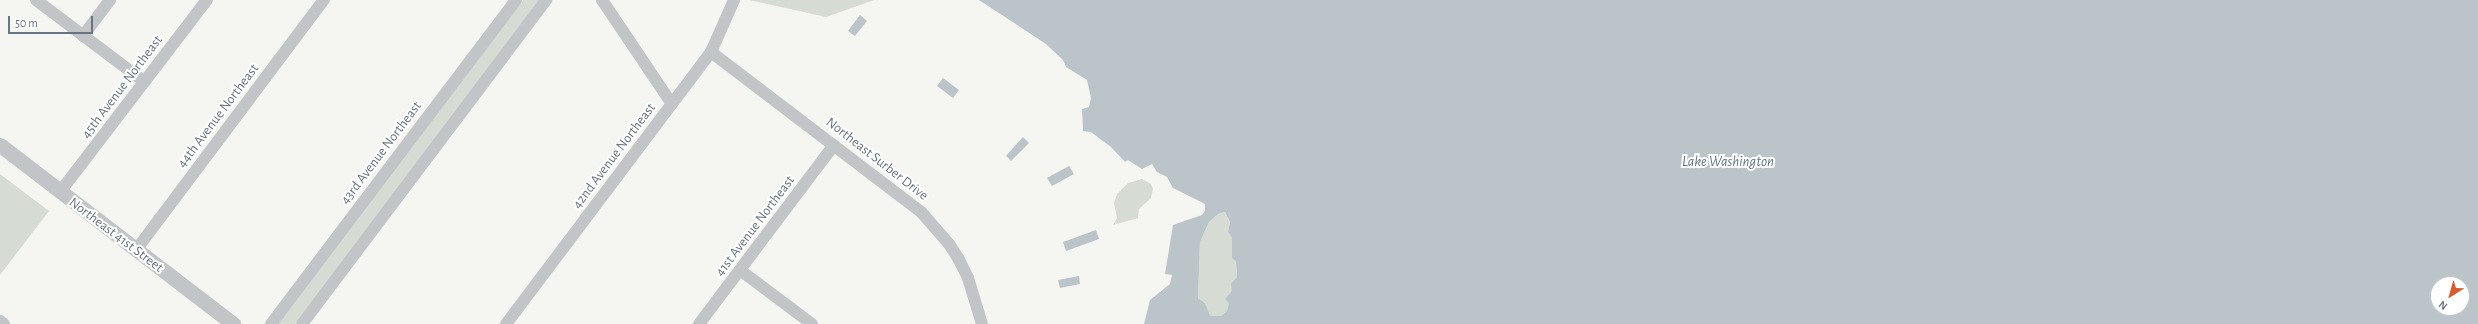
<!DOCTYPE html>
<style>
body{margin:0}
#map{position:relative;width:2478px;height:324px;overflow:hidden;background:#f5f5f2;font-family:"Alegreya Sans",sans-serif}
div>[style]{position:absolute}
.green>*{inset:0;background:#d6dcd3}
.water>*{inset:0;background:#bbc4c9}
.minor>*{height:12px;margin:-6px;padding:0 6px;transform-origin:6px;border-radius:6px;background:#c1c5c8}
.tertiary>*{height:15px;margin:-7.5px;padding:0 7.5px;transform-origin:7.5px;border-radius:7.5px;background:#c1c5c8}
span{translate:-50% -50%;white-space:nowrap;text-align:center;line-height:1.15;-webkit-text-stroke:4px #fff;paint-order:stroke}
.street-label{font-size:14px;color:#667581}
.water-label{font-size:15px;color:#62767e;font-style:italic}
.north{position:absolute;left:2430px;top:276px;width:40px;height:40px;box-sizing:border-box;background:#fff;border:1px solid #c2c8cd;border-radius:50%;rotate:217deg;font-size:11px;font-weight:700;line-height:16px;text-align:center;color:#667581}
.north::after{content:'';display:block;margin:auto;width:14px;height:18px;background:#d85b30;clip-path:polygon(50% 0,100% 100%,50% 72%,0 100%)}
.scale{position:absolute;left:8px;top:16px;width:85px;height:18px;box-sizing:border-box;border:2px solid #667581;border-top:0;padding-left:5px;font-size:12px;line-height:14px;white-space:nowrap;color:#667581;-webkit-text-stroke:3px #fff;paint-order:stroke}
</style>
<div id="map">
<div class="green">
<div style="clip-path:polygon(523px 0,539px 0,295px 324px,277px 324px)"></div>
<div style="clip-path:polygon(749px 0,874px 0,826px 17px)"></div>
<div style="clip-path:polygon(0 174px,49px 211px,0 275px)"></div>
<div style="clip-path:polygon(1142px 179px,1151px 184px,1153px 189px,1151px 198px,1139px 209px,1138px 218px,1113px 225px,1117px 218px,1114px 203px,1117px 194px,1128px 183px)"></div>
<div style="clip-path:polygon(1225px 212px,1230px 222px,1228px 232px,1232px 238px,1232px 258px,1236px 262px,1237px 277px,1227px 311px,1221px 316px,1209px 316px,1205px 303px,1198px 298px,1200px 242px,1209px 222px,1218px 214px)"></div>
</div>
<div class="water">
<div style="clip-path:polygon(evenodd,979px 0,2478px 0,2478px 324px,1144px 324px,1150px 300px,1170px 284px,1172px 275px,1165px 274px,1173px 225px,1202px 215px,1205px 211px,1205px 204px,1173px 188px,1167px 177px,1157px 172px,1152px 164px,1142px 169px,1128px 160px,1125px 162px,1111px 147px,1091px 132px,1083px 131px,1082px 109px,1089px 107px,1091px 98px,1087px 80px,1066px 67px,1063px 60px,1046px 44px,979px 0,1225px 212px,1230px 222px,1228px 232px,1232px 238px,1232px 258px,1236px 262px,1237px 277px,1231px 284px,1232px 291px,1225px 299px,1229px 303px,1227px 311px,1221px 316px,1210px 316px,1205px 303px,1198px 298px,1200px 242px,1209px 222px,1218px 214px,1225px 212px,979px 0,2438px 284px,2462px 284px,2462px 308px,2438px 308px,2438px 284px)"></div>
<div style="clip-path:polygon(860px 15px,867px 21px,855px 36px,848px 31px)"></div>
<div style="clip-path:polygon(943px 78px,959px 90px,953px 98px,937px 86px)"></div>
<div style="clip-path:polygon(1023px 137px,1029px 143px,1011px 161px,1006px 156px)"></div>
<div style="clip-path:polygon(1069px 166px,1074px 174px,1052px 186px,1047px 178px)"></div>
<div style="clip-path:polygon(1096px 230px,1099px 239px,1066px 251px,1063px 242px)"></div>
<div style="clip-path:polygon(1079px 276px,1080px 284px,1060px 288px,1058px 280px)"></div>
</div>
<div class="minor">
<div style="left:36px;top:0;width:136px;rotate:37deg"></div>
<div style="left:602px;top:0;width:125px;rotate:56.1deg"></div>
<div style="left:83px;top:36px;width:45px;rotate:-53.1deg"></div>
<div style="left:711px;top:52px;width:265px;rotate:37.3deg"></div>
<div style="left:922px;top:213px;width:41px;rotate:48.9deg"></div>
<div style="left:949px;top:244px;width:17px;rotate:57deg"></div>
<div style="left:958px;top:258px;width:22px;rotate:63deg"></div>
<div style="left:968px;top:278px;width:48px;rotate:73.1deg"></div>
<div style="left:60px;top:192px;width:242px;rotate:-52.6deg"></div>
<div style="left:136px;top:250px;width:313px;rotate:-53.1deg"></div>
<div style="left:740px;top:270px;width:90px;rotate:36.9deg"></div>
<div style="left:0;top:321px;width:5px;rotate:37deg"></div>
<div style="left:271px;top:324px;width:406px;rotate:-52.9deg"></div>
<div style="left:302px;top:324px;width:406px;rotate:-53deg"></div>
<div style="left:506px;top:324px;width:341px;rotate:-53deg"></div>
<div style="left:711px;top:52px;width:57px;rotate:-66.1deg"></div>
<div style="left:699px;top:324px;width:224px;rotate:-53deg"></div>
</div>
<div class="tertiary">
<div style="left:0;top:145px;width:294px;rotate:37.5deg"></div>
</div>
<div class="street-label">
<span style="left:122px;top:87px;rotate:-53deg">45th Avenue Northeast</span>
<span style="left:218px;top:116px;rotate:-53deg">44th Avenue Northeast</span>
<span style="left:381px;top:153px;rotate:-53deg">43rd Avenue Northeast</span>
<span style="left:614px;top:156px;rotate:-53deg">42nd Avenue Northeast</span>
<span style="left:877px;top:159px;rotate:38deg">Northeast Surber Drive</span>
<span style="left:755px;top:226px;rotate:-53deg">41st Avenue Northeast</span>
<span style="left:116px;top:235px;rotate:37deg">Northeast 41st Street</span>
</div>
<div class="water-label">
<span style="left:1728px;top:162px">Lake Washington</span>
</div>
<div class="north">N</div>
<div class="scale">50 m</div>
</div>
